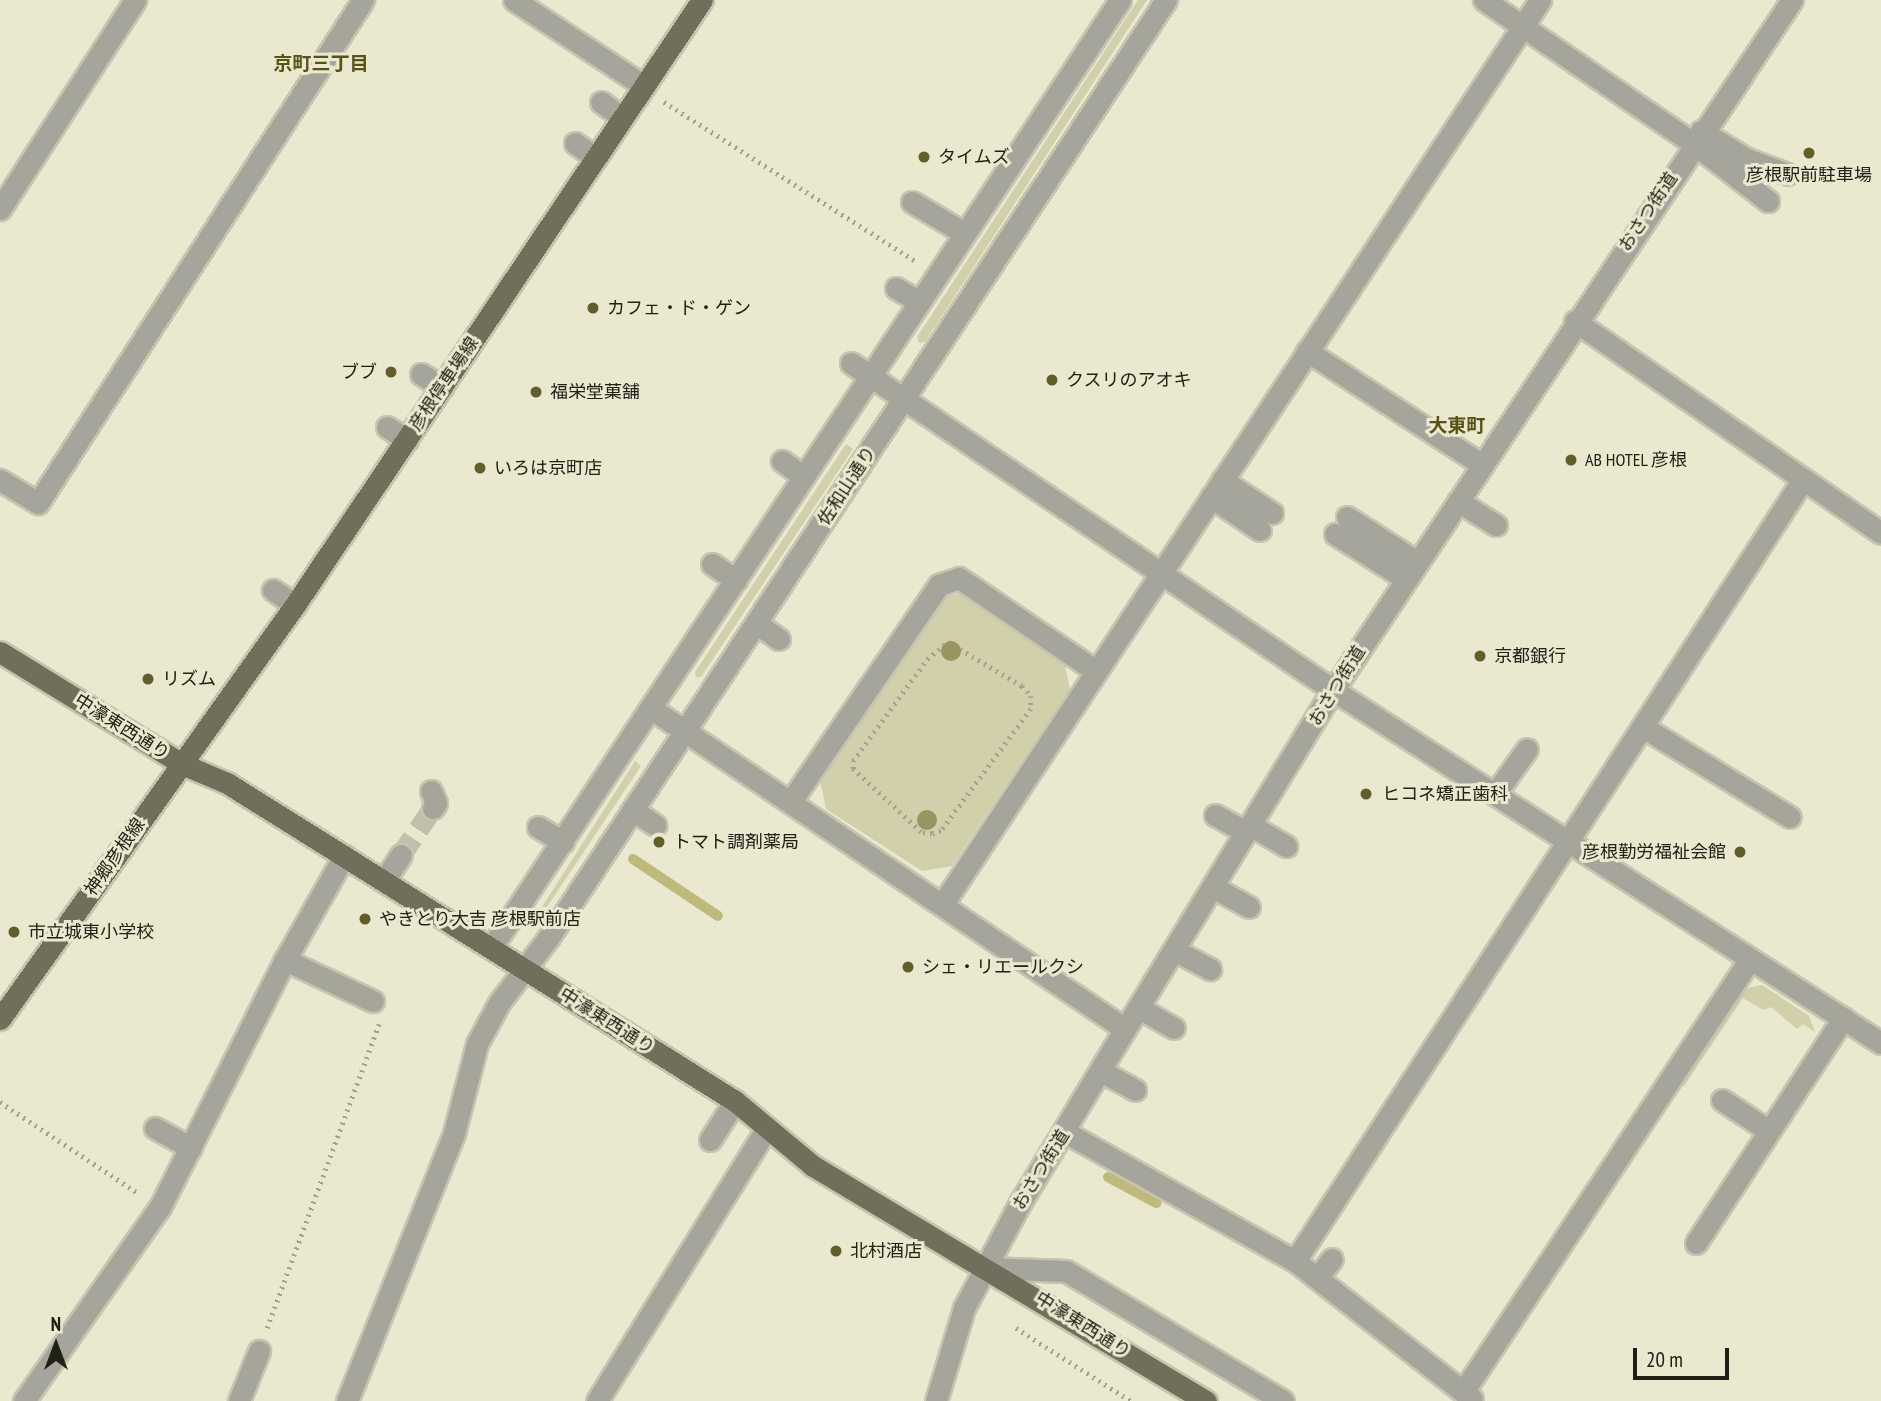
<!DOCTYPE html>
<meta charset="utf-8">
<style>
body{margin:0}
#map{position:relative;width:1881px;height:1401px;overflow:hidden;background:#eae8cf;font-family:"PT Sans Narrow","Noto Sans JP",sans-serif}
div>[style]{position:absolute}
.green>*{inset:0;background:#d2cfab}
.stream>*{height:10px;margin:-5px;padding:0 5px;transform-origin:5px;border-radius:5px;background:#bfb97c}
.minor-tunnel>*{height:21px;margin-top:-10.5px;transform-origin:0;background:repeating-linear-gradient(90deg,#c2c0aa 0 21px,transparent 0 31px)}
.path>*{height:4.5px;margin-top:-2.25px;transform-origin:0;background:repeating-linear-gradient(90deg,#a4a28f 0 2px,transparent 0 7px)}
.roads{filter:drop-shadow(2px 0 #c6c4ae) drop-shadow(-2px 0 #c6c4ae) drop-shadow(0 2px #c6c4ae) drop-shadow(0 -2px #c6c4ae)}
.minor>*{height:21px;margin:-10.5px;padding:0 10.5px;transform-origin:10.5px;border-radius:10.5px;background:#a6a59b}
.major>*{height:21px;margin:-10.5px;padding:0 10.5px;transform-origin:10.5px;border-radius:10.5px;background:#716f5c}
.trees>*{width:20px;height:20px;margin:-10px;border-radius:50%;background:#9a9560}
.dots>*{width:19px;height:19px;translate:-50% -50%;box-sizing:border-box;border:4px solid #eae8cf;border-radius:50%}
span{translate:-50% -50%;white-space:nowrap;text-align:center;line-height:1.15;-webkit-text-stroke:6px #eae8cf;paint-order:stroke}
.poi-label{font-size:18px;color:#212017}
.left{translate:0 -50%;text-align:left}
.right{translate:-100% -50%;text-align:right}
.street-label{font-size:18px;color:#212017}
.neighbourhood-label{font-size:19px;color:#585214;font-weight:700}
.north{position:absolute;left:21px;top:1310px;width:70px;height:70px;-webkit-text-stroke:5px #eae8cf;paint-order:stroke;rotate:0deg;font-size:19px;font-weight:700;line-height:28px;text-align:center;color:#212017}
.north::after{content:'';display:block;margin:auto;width:24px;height:32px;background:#212017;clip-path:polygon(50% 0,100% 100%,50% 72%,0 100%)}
.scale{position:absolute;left:1633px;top:1348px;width:96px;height:32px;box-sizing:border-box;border:4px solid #212017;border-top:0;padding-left:9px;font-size:21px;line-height:24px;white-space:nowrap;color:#212017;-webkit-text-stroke:5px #eae8cf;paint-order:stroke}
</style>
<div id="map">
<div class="green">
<div style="clip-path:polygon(1138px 0,1147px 0,925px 342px,919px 343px,917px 337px)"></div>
<div style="clip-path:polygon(846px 444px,853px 449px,701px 677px,696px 677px,695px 672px)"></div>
<div style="clip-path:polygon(964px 593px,1064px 661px,1070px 689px,952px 866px,922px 871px,826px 809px,820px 780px,942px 597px)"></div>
<div style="clip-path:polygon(635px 761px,641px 766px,547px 907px,542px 907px)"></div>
<div style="clip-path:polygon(1762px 985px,1809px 1016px,1815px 1032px,1803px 1024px,1797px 1029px,1771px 1007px,1763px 1010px,1743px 998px,1684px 1086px,1679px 1083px,1742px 989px)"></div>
</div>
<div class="stream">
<div style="left:633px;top:859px;width:102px;rotate:33.8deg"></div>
<div style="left:1108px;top:1177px;width:55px;rotate:28.4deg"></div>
</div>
<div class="minor-tunnel">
<div style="left:401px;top:855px;width:57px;rotate:-55.8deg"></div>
</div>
<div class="path">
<div style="left:664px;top:102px;width:299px;rotate:32.3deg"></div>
<div style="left:948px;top:642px;width:86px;rotate:30.7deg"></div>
<div style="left:1022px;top:686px;width:13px;rotate:48deg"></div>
<div style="left:1031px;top:696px;width:13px;rotate:90deg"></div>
<div style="left:1031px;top:709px;width:152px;rotate:126.4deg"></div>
<div style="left:941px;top:831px;width:9px;rotate:162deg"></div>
<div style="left:932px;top:834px;width:11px;rotate:-170deg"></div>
<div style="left:921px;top:832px;width:93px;rotate:-137.2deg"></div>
<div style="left:853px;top:769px;width:8px;rotate:-90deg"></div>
<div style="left:853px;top:761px;width:126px;rotate:-54deg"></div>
<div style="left:927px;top:659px;width:27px;rotate:-39deg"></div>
<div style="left:0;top:1102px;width:165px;rotate:33.4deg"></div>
<div style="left:267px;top:1328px;width:324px;rotate:-69.8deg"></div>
<div style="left:1016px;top:1328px;width:136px;rotate:32.4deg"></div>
</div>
<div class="roads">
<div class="minor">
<div style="left:514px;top:0;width:156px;rotate:33.5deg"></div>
<div style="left:1484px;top:0;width:253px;rotate:34.4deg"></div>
<div style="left:1693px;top:143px;width:95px;rotate:37.7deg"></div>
<div style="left:601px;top:102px;width:27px;rotate:36deg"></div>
<div style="left:1701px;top:131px;width:52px;rotate:31.5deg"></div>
<div style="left:1745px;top:158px;width:45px;rotate:20.9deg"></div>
<div style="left:575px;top:143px;width:26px;rotate:36deg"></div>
<div style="left:912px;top:202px;width:61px;rotate:30.8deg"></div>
<div style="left:0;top:209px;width:249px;rotate:-57.1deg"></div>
<div style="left:896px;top:288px;width:26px;rotate:31deg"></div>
<div style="left:1575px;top:321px;width:372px;rotate:34.7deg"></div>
<div style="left:1307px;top:351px;width:207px;rotate:33deg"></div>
<div style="left:851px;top:363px;width:582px;rotate:34.15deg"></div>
<div style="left:1333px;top:690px;width:652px;rotate:32.79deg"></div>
<div style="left:421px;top:374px;width:25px;rotate:32deg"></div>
<div style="left:387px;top:427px;width:24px;rotate:33deg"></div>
<div style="left:782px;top:461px;width:26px;rotate:36deg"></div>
<div style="left:0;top:480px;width:44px;rotate:31.2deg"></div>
<div style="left:38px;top:503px;width:599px;rotate:-57.13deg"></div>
<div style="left:1222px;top:480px;width:60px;rotate:33.4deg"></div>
<div style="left:1211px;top:497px;width:59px;rotate:34deg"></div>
<div style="left:1458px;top:501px;width:45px;rotate:32.3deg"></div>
<div style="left:1347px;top:517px;width:83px;rotate:32.7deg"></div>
<div style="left:1335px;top:534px;width:84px;rotate:32.4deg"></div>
<div style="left:712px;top:564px;width:29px;rotate:34deg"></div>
<div style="left:273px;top:590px;width:27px;rotate:34deg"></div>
<div style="left:756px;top:623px;width:28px;rotate:35deg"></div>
<div style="left:652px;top:709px;width:571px;rotate:34.08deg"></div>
<div style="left:1643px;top:727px;width:172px;rotate:31.5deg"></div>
<div style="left:431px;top:791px;width:13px;rotate:67deg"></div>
<div style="left:436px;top:803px;width:6px;rotate:121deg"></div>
<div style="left:1495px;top:794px;width:55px;rotate:-54.6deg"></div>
<div style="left:791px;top:801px;width:262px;rotate:-55.6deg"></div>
<div style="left:939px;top:585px;width:21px;rotate:-19deg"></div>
<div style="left:959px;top:578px;width:166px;rotate:34.2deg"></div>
<div style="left:633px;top:810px;width:27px;rotate:34deg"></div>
<div style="left:1215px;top:815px;width:35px;rotate:29deg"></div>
<div style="left:1250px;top:825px;width:42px;rotate:30.3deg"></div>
<div style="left:538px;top:827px;width:29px;rotate:31deg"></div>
<div style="left:384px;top:881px;width:31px;rotate:-57deg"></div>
<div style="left:1213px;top:887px;width:41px;rotate:29.1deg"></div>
<div style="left:942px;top:905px;width:1085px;rotate:-56.54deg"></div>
<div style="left:491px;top:948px;width:1138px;rotate:-56.44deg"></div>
<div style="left:1174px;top:950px;width:41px;rotate:27.8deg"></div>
<div style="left:285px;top:960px;width:97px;rotate:25deg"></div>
<div style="left:1139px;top:1008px;width:40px;rotate:29.7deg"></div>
<div style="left:1101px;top:1071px;width:39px;rotate:29deg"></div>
<div style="left:1722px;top:1100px;width:56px;rotate:33.4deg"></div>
<div style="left:155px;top:1128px;width:41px;rotate:29.1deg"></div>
<div style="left:1065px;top:1132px;width:264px;rotate:29.3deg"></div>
<div style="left:1295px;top:1261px;width:224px;rotate:37.9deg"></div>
<div style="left:710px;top:1140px;width:46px;rotate:-57.3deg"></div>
<div style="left:1696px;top:1243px;width:269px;rotate:-56.8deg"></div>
<div style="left:1295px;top:1261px;width:930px;rotate:-56.98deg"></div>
<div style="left:986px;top:1268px;width:80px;rotate:2.1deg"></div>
<div style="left:1066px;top:1271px;width:253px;rotate:30.9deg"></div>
<div style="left:1317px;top:1278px;width:24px;rotate:-52deg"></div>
<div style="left:1463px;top:1392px;width:519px;rotate:-56.46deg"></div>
<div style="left:24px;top:1401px;width:237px;rotate:-55deg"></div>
<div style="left:160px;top:1207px;width:277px;rotate:-63.2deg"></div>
<div style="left:285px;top:960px;width:120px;rotate:-60.4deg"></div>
<div style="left:239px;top:1401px;width:54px;rotate:-68.2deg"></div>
<div style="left:347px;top:1401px;width:289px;rotate:-68.2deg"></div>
<div style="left:454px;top:1133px;width:92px;rotate:-75.5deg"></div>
<div style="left:477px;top:1044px;width:47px;rotate:-61.8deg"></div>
<div style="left:499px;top:1003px;width:83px;rotate:-52.9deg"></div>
<div style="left:549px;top:937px;width:1122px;rotate:-56.64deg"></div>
<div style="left:597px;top:1401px;width:322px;rotate:-58.1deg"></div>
<div style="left:936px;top:1401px;width:97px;rotate:-73.2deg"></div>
<div style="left:964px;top:1308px;width:119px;rotate:-61.9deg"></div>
<div style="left:1020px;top:1203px;width:203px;rotate:-58.9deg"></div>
<div style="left:1125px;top:1029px;width:398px;rotate:-58.5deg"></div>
<div style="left:1333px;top:690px;width:829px;rotate:-56.37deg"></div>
</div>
<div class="major">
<div style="left:0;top:652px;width:214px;rotate:31.6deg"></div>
<div style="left:182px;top:764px;width:49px;rotate:22.9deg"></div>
<div style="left:227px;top:783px;width:599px;rotate:32.05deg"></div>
<div style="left:735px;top:1101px;width:102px;rotate:39.8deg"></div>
<div style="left:813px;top:1166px;width:458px;rotate:30.9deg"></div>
<div style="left:0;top:1019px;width:508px;rotate:-54.53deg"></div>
<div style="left:295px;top:605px;width:729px;rotate:-56.07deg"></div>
</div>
</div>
<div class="trees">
<div style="left:951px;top:651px"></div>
<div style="left:927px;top:820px"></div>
</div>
<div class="dots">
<div style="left:1809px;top:153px;background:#635d2a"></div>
<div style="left:924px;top:157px;background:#635d2a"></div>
<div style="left:593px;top:308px;background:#635d2a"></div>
<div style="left:391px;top:372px;background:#635d2a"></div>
<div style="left:1052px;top:380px;background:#635d2a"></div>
<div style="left:536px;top:392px;background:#635d2a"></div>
<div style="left:1571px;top:460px;background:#635d2a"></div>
<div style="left:480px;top:468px;background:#635d2a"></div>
<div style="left:1480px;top:656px;background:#635d2a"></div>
<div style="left:148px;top:679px;background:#635d2a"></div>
<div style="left:1366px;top:794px;background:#635d2a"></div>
<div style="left:659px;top:842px;background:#635d2a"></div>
<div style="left:1740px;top:852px;background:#635d2a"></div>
<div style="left:365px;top:919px;background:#635d2a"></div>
<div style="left:14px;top:932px;background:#635d2a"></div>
<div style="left:908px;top:967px;background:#635d2a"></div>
<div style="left:836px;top:1251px;background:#635d2a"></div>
</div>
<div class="poi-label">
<span class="left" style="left:938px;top:157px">タイムズ</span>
<span style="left:1809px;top:175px">彦根駅前駐車場</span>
<span class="left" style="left:607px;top:308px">カフェ・ド・ゲン</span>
<span class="right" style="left:377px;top:372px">ブブ</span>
<span class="left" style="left:1066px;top:380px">クスリのアオキ</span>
<span class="left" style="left:550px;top:392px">福栄堂菓舗</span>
<span class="left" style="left:1585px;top:460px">AB HOTEL 彦根</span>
<span class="left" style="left:494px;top:468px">いろは京町店</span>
<span class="left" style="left:1494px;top:656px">京都銀行</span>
<span class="left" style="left:162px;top:679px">リズム</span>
<span class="left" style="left:1382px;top:794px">ヒコネ矯正歯科</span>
<span class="left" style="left:673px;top:842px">トマト調剤薬局</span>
<span class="right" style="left:1726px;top:852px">彦根勤労福祉会館</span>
<span class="left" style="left:379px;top:919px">やきとり大吉 彦根駅前店</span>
<span class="left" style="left:28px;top:932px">市立城東小学校</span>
<span class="left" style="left:922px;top:967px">シェ・リエールクシ</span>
<span class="left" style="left:850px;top:1251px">北村酒店</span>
</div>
<div class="street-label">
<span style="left:1648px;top:212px;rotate:-56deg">おさつ街道</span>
<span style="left:444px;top:384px;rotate:-56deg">彦根停車場線</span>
<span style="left:847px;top:486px;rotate:-57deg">佐和山通り</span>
<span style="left:1337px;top:686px;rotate:-58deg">おさつ街道</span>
<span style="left:122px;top:727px;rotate:32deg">中濠東西通り</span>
<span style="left:115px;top:857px;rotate:-55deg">神郷彦根線</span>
<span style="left:607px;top:1021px;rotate:32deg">中濠東西通り</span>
<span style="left:1041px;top:1170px;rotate:-58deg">おさつ街道</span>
<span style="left:1083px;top:1325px;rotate:32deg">中濠東西通り</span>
</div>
<div class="neighbourhood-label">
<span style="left:321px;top:64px">京町三丁目</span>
<span style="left:1457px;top:426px">大東町</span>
</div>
<div class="north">N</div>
<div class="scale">20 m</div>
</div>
